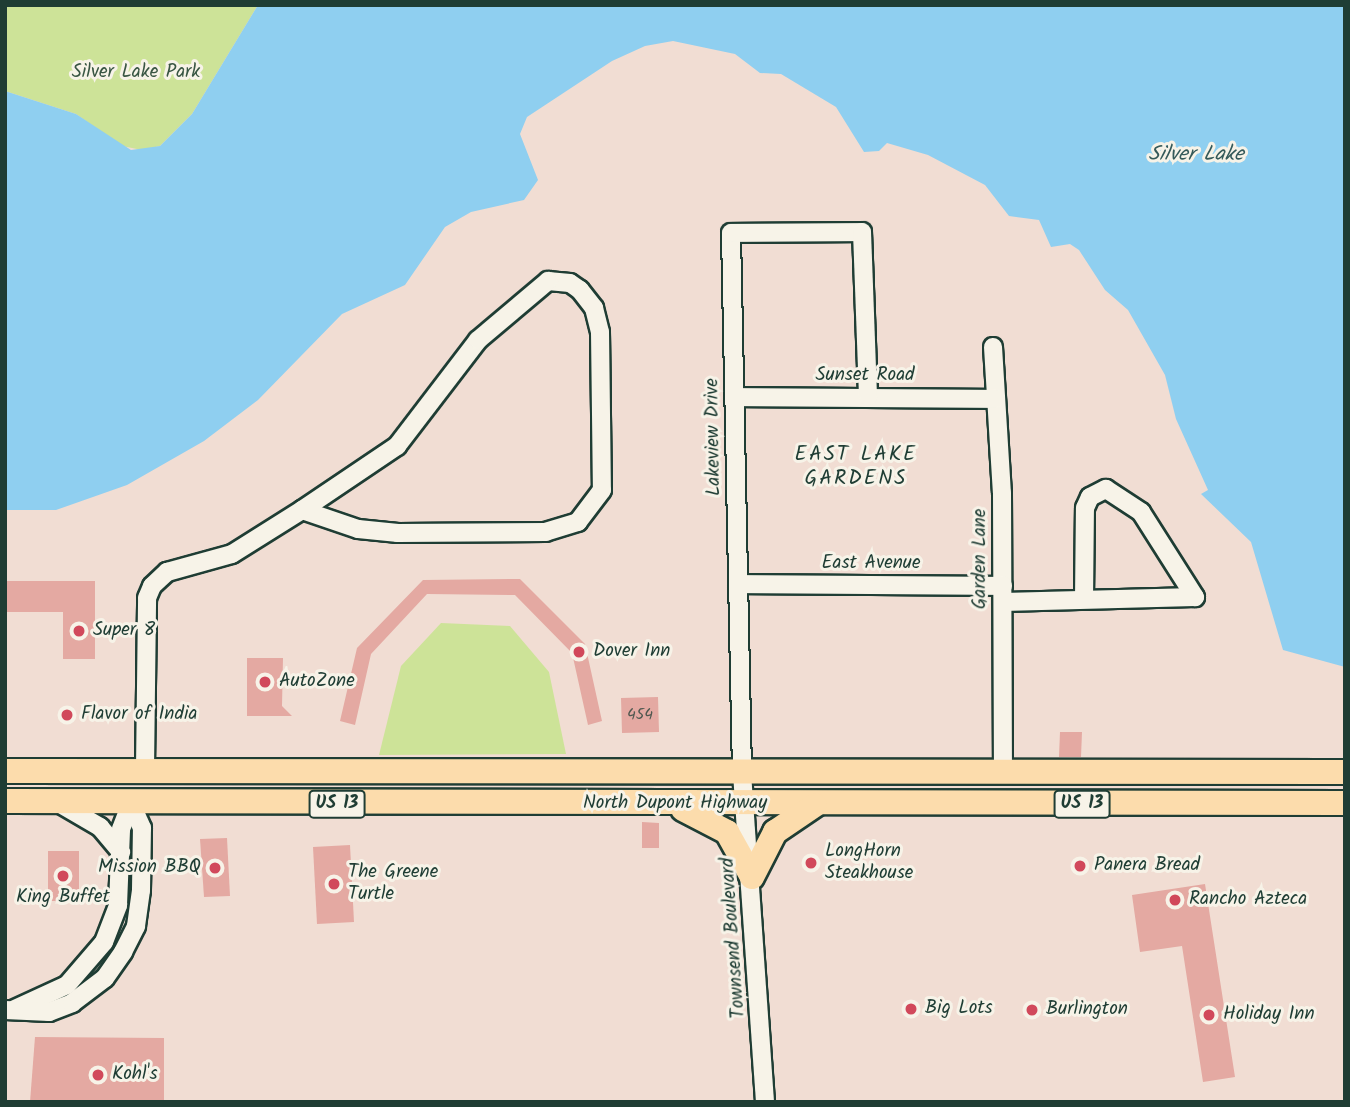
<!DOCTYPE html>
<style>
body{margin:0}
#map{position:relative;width:1350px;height:1107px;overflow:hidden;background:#f1ddd3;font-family:Kalam,sans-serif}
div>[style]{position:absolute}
.green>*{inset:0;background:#cde398}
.water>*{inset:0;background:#8fcff0}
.building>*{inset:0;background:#e4a9a2}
.roads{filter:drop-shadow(2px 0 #1f3d34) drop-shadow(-2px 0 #1f3d34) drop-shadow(0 2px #1f3d34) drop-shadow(0 -2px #1f3d34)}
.minor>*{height:18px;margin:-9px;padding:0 9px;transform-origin:9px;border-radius:9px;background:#f7f3e8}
.highway>*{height:24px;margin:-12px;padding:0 12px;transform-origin:12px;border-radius:12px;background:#fcdcac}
.dots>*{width:19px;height:19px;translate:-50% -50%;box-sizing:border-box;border:4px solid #f7f3e8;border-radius:50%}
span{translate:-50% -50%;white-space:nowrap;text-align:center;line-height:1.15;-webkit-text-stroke:6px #f7f3e8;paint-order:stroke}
.number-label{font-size:16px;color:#505850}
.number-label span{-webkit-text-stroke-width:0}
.shield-label span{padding:2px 5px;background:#f7f3e8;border:2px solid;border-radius:5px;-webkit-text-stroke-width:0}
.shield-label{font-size:18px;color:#1f3d34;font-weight:700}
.park-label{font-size:19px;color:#395643}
.street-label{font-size:19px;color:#1f3d34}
.poi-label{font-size:19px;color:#1f3d34}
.left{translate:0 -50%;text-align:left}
.right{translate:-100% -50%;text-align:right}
.water-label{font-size:21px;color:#355a5a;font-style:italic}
.neighbourhood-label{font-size:21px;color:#1f3d34;letter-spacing:2px}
.frame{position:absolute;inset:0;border:7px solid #1f3d34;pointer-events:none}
</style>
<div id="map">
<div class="green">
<div style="clip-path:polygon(5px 5px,258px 5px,192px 114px,160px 146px,142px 150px,122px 146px,76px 114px,5px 91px)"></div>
<div style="clip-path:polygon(441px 623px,510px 626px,549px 672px,566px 754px,379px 755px,401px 666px)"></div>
</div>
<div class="water">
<div style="clip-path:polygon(258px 5px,1345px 5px,1345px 667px,1283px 650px,1251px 542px,1201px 494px,1208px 490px,1176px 419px,1165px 375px,1128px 310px,1105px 290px,1079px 250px,1070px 244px,1051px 247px,1039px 220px,1009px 216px,985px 185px,928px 155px,887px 143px,879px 151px,864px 152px,836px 107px,781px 74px,760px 73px,735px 54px,673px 41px,645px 46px,612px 61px,527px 117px,520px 134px,538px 180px,524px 200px,471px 212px,445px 227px,405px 285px,342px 314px,258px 400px,204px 441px,127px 485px,56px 510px,5px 510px,5px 91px,76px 114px,131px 150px,160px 146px,192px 114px)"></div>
</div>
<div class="building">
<div style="clip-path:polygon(520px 579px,585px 644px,602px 721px,588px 725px,572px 653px,515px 595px,427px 594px,371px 654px,355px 725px,340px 721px,357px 648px,423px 580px)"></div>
<div style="clip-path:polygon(5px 581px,95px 581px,95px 659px,63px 659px,63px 612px,5px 612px)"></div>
<div style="clip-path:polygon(247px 658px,283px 658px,282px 706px,292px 716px,247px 716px)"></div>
<div style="clip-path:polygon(658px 697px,659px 732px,622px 733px,621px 698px)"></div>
<div style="clip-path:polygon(1060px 732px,1082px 732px,1081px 757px,1059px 757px)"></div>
<div style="clip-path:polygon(642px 822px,659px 823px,659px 848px,642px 848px)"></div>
<div style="clip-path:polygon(227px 838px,230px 896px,204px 897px,200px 839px)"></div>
<div style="clip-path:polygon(350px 845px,354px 922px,317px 924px,313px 847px)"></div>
<div style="clip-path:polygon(48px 851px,79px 851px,79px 901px,48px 901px)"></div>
<div style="clip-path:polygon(1205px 884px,1235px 1077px,1203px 1082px,1182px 946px,1140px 952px,1132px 895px)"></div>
<div style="clip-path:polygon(35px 1037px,164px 1038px,164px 1102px,30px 1102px)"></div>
</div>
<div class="roads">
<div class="minor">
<div style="left:548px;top:281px;width:22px;rotate:5deg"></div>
<div style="left:570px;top:283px;width:12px;rotate:35deg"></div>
<div style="left:580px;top:290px;width:23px;rotate:52deg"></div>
<div style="left:594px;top:308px;width:25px;rotate:76deg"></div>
<div style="left:600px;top:332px;width:158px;rotate:89.3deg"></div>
<div style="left:602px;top:490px;width:40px;rotate:127deg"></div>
<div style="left:578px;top:522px;width:34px;rotate:163deg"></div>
<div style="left:546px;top:532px;width:148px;rotate:179.6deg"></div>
<div style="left:398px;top:533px;width:40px;rotate:-174.3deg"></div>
<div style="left:358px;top:529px;width:59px;rotate:-161.3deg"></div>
<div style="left:302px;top:510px;width:115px;rotate:-34deg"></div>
<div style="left:397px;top:446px;width:133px;rotate:-52.6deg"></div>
<div style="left:478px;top:340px;width:92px;rotate:-40.1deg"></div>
<div style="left:993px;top:347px;width:146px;rotate:86.5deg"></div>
<div style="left:1002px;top:493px;width:279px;rotate:89.8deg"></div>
<div style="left:734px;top:397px;width:262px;rotate:0.4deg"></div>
<div style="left:738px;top:584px;width:265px;rotate:0.4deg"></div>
<div style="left:1084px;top:599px;width:91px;rotate:-89.4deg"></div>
<div style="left:1085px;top:508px;width:12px;rotate:-66deg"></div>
<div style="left:1090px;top:497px;width:18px;rotate:-27deg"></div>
<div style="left:1106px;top:489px;width:42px;rotate:33.3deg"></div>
<div style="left:1141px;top:512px;width:101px;rotate:57.6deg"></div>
<div style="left:1003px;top:602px;width:192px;rotate:-1.5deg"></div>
<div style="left:145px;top:769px;width:171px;rotate:-89.3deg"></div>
<div style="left:147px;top:598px;width:13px;rotate:-67deg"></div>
<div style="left:152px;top:586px;width:21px;rotate:-43deg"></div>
<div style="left:167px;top:572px;width:67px;rotate:-15.5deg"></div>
<div style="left:232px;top:554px;width:83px;rotate:-32.2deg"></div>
<div style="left:57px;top:802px;width:50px;rotate:30.2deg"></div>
<div style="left:100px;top:827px;width:33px;rotate:50deg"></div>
<div style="left:15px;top:1009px;width:57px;rotate:-24.8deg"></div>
<div style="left:67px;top:985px;width:57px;rotate:-49.3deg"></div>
<div style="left:104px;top:942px;width:40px;rotate:-69deg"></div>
<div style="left:118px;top:905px;width:76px;rotate:-87.7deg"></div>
<div style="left:121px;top:829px;width:28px;rotate:-69deg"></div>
<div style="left:5px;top:1010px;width:44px;rotate:2.6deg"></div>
<div style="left:49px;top:1012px;width:25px;rotate:-21deg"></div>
<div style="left:72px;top:1003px;width:41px;rotate:-37.1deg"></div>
<div style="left:105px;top:978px;width:32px;rotate:-55deg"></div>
<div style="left:123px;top:952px;width:29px;rotate:-63deg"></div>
<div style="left:136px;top:926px;width:36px;rotate:-82deg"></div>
<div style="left:141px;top:890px;width:62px;rotate:-89.1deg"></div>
<div style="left:142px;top:828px;width:27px;rotate:-114deg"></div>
<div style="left:765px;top:1102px;width:331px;rotate:-94deg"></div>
<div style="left:742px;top:772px;width:539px;rotate:-91.17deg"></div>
<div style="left:731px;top:233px;width:131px;rotate:-0.4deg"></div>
<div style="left:862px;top:232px;width:164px;rotate:87.9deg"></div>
</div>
<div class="highway">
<div style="left:5px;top:771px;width:1340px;rotate:0.04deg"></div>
<div style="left:5px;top:801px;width:1340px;rotate:0.09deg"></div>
<div style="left:683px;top:809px;width:50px;rotate:27.6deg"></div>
<div style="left:727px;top:832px;width:51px;rotate:60.9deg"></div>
<div style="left:752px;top:877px;width:51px;rotate:-62.9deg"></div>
<div style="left:775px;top:832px;width:48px;rotate:-34deg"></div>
</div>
</div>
<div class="dots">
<div style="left:79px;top:631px;background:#d1495b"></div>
<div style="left:579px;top:652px;background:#d1495b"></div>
<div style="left:265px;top:682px;background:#d1495b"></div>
<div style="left:67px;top:715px;background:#d1495b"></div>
<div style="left:811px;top:863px;background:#d1495b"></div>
<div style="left:1080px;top:866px;background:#d1495b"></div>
<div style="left:215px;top:868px;background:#d1495b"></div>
<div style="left:63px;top:876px;background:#d1495b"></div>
<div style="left:334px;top:884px;background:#d1495b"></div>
<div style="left:1175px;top:900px;background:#d1495b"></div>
<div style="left:911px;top:1009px;background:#d1495b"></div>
<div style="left:1032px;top:1010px;background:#d1495b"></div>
<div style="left:1209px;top:1015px;background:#d1495b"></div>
<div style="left:98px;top:1075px;background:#d1495b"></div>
</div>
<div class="number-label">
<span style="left:640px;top:715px">454</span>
</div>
<div class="shield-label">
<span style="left:337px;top:804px">US 13</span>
<span style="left:1082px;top:804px">US 13</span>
</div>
<div class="park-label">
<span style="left:136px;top:73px">Silver Lake Park</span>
</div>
<div class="street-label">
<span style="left:865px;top:376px">Sunset Road</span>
<span style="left:714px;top:437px;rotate:-91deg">Lakeview Drive</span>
<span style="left:981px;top:559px;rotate:-90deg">Garden Lane</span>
<span style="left:871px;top:564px">East Avenue</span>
<span style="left:675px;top:804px">North Dupont Highway</span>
<span style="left:734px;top:938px;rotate:-94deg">Townsend Boulevard</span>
</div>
<div class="poi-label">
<span class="left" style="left:93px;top:631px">Super 8</span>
<span class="left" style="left:593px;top:652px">Dover Inn</span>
<span class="left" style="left:279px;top:682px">AutoZone</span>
<span class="left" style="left:81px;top:715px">Flavor of India</span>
<span class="left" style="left:825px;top:863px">LongHorn<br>Steakhouse</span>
<span class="left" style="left:1094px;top:866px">Panera Bread</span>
<span class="right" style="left:201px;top:868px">Mission BBQ</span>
<span class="left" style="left:348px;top:884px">The Greene<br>Turtle</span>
<span style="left:63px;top:898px">King Buffet</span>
<span class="left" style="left:1189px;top:900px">Rancho Azteca</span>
<span class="left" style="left:925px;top:1009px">Big Lots</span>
<span class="left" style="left:1046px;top:1010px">Burlington</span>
<span class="left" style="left:1223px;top:1015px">Holiday Inn</span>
<span class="left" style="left:112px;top:1075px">Kohl's</span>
</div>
<div class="water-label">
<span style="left:1196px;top:155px">Silver Lake</span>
</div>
<div class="neighbourhood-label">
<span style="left:856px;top:467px">EAST LAKE<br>GARDENS</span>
</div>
<div class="frame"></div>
</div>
